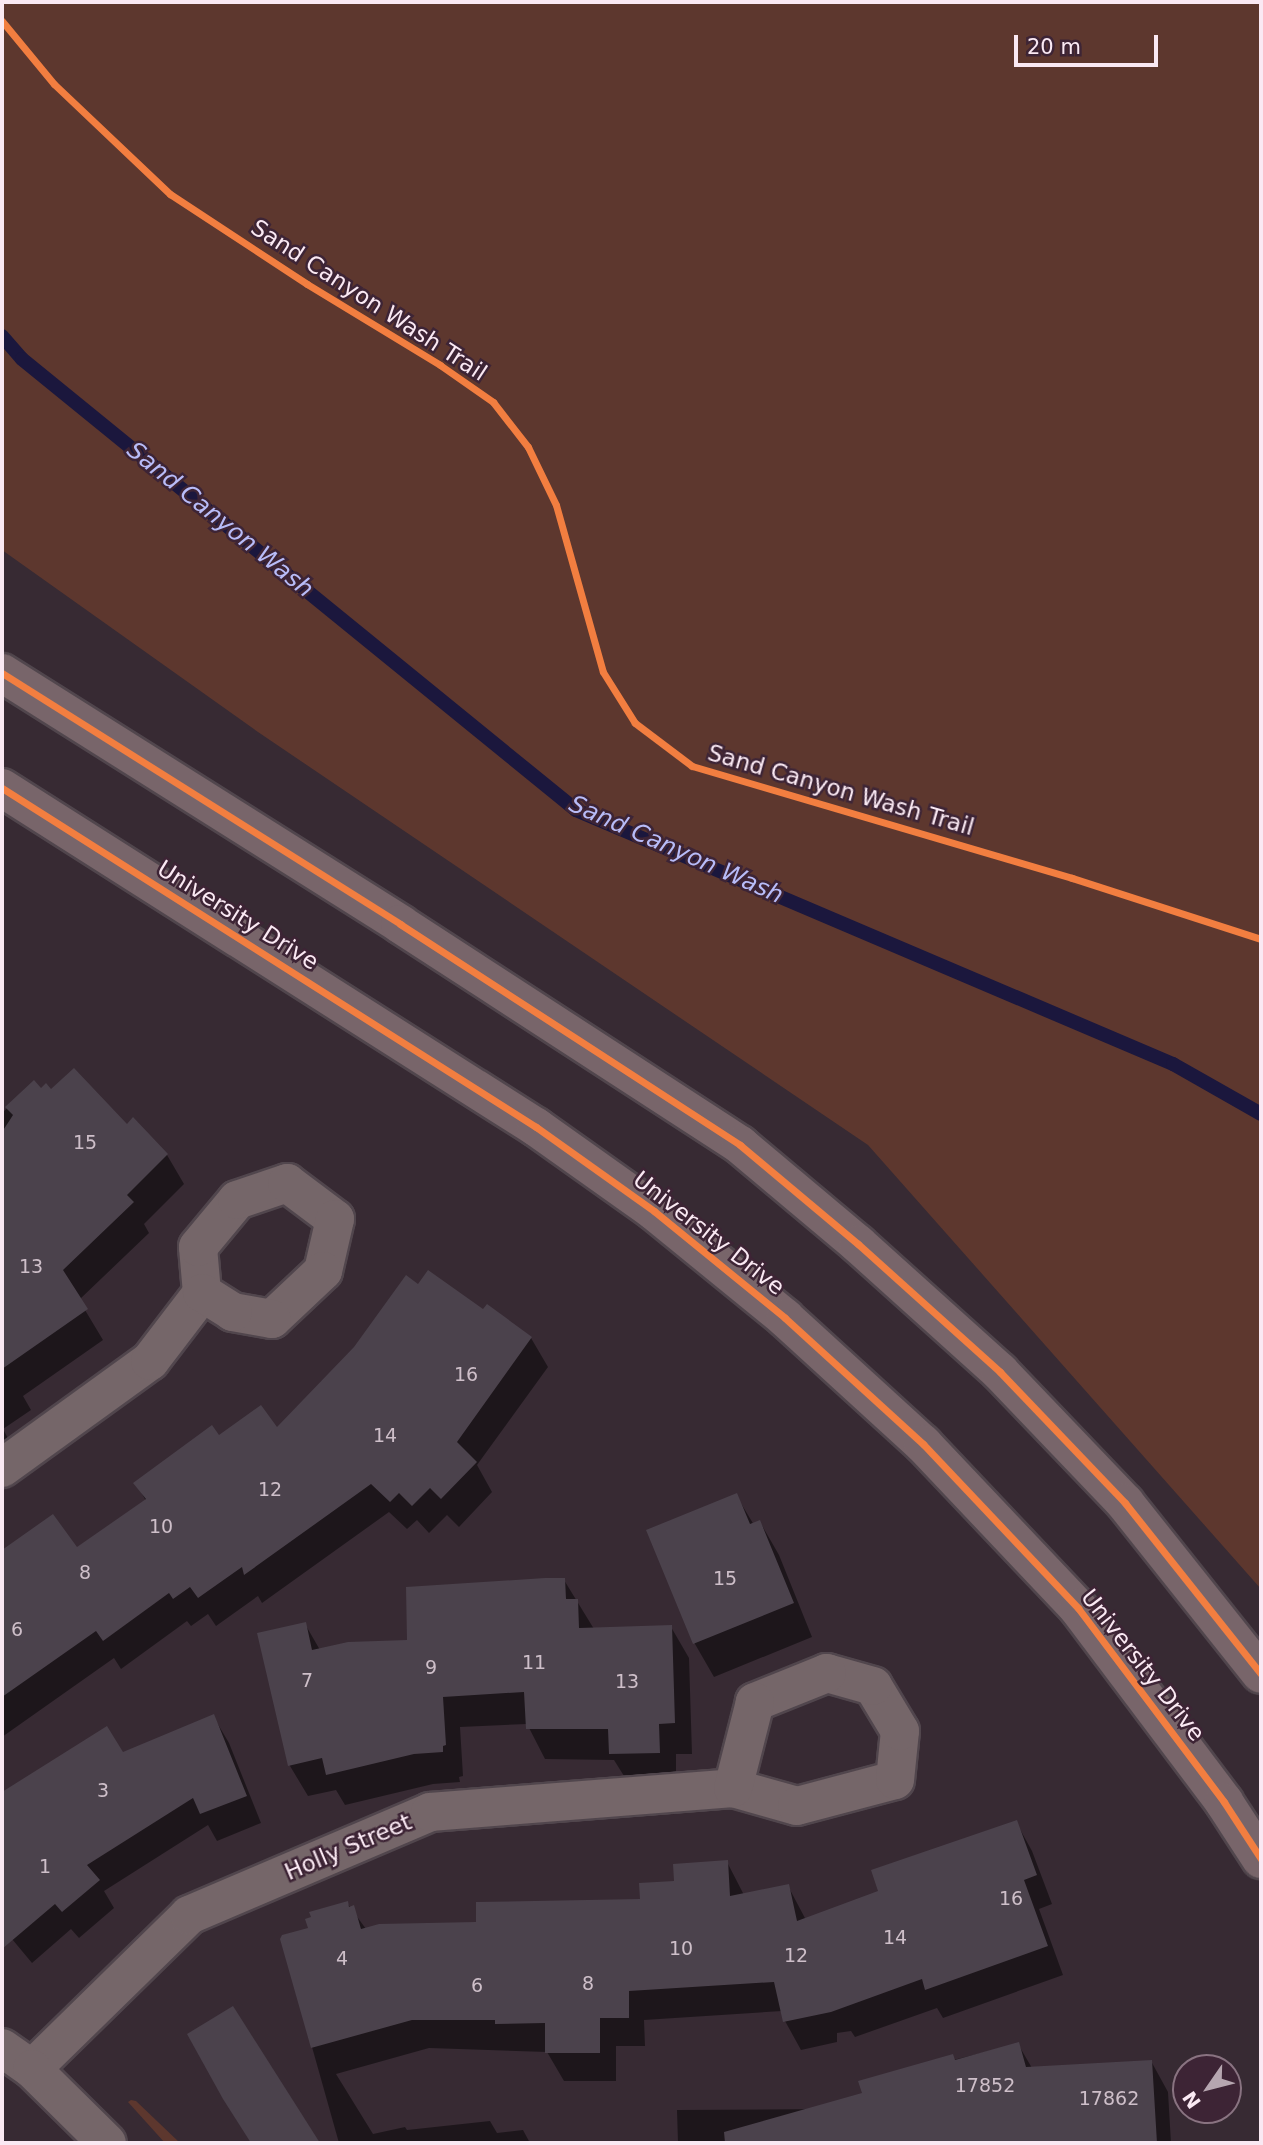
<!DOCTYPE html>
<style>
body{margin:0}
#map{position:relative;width:1263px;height:2145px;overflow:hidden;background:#372a33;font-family:"DejaVu Sans",sans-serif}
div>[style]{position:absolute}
.green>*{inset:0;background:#5d372e}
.shadow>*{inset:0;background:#0007}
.stream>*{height:14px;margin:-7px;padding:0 7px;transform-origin:7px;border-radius:7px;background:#1b173d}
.building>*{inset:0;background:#4b424c}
.roads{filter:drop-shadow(2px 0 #51464d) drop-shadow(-2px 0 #51464d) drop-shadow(0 2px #51464d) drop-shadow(0 -2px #51464d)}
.minor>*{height:38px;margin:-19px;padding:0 19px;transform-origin:19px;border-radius:19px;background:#756669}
.tertiary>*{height:38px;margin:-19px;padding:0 19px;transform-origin:19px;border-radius:19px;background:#756669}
.primary>*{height:38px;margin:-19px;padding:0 19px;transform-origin:19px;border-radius:19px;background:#78656a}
.cycleway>*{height:7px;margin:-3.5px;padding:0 3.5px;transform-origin:3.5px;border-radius:3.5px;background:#f27e40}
span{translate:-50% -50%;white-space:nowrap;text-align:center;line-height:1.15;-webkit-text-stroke:5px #3d2435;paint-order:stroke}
.number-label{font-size:19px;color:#cebfc9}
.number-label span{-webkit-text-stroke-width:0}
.street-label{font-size:23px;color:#fae9f3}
.water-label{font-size:24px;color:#b8bcf8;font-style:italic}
.frame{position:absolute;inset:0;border:4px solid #fae9f3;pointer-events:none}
.north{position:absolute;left:1172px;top:2054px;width:70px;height:70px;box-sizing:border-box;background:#3d2435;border:2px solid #897381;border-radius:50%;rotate:235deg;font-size:19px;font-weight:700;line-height:28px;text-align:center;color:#fae9f3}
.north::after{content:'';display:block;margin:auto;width:24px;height:32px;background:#b6a6b0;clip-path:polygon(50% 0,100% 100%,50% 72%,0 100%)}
.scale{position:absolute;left:1014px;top:35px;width:144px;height:32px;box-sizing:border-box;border:4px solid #fae9f3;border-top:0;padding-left:9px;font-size:21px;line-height:24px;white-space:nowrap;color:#fae9f3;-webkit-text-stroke:5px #3d2435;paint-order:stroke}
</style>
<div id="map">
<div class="green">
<div style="clip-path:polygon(2px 2px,1261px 2px,1261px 1589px,868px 1145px,258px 732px,2px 550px)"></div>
<div style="clip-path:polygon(131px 2100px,136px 2101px,180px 2143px,165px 2143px,128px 2102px)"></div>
</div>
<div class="shadow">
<div style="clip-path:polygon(34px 1083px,41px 1090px,127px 1126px,167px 1155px,184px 1184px,144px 1224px,149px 1233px,79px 1300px,103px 1340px,23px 1396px,31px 1410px,3px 1429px,11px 1444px,2px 1450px,2px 1176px,22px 1162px,2px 1135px,2px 1113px)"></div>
<div style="clip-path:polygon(418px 1287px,483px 1312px,531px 1338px,548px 1367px,477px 1465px,492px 1492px,459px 1527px,447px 1515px,429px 1533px,417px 1520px,407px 1529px,389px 1512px,262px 1603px,258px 1596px,216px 1626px,208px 1614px,191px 1626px,187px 1621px,121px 1669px,114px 1658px,2px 1737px,2px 1552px,53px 1516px,76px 1549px,146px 1501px,136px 1483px,219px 1437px,276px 1430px)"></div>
<div style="clip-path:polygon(736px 1495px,754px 1525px,760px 1522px,779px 1555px,812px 1637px,714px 1677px,695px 1644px,649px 1531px)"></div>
<div style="clip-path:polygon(564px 1580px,594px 1629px,671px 1627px,689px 1658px,692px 1754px,676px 1754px,676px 1783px,629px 1784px,614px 1760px,545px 1759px,527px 1724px,460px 1727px,463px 1776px,459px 1777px,460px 1782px,433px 1784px,345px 1805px,336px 1790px,308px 1796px,290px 1766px,259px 1635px,305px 1624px,320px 1650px,409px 1642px)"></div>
<div style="clip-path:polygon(213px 1716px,229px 1743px,261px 1823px,217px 1841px,208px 1825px,104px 1891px,114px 1908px,79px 1938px,71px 1929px,32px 1963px,2px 1927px,2px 1794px,106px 1728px,123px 1754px)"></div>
<div style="clip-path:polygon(1016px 1822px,1032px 1851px,1052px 1904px,1039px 1909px,1063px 1975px,943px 2018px,937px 2008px,855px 2037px,851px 2031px,837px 2033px,837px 2042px,801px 2050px,785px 2021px,782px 2011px,644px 2020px,645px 2046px,616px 2046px,616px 2081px,564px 2081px,547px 2052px,429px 2048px,336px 2074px,373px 2134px,405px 2127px,407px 2130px,490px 2121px,497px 2133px,523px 2130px,530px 2143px,339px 2143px,312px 2047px,310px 1930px,347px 1903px,366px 1929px,478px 1924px,642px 1901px,675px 1882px,727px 1862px,744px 1895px,788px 1886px,806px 1920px,880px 1893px)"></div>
<div style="clip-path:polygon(1018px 2044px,1032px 2068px,1151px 2061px,1168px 2092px,1171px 2143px,877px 2143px,860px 2083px)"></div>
<div style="clip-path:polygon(825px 2109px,841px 2137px,841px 2143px,678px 2143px,677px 2110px)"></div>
</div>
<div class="stream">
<div style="left:2px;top:336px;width:30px;rotate:49deg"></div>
<div style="left:22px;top:359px;width:714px;rotate:39.15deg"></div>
<div style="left:576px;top:810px;width:649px;rotate:23.05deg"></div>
<div style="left:1173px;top:1064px;width:101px;rotate:29.6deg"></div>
</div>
<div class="building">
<div style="clip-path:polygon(74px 1068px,127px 1124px,133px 1117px,168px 1154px,127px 1195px,134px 1202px,63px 1270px,88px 1309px,2px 1369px,2px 1132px,13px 1115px,5px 1107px,34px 1080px,41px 1088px,46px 1083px,51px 1089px)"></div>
<div style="clip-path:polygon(428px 1270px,483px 1309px,487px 1304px,532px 1337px,457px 1442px,477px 1462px,441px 1499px,430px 1488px,412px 1506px,399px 1493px,390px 1502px,371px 1484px,244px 1575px,242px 1567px,198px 1598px,190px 1587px,173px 1599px,169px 1593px,103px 1641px,96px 1631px,2px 1697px,2px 1550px,53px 1514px,77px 1547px,146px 1499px,133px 1483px,212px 1425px,219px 1435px,261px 1405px,277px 1427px,354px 1347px,406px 1275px,418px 1284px)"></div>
<div style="clip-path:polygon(737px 1493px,750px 1524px,760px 1520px,794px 1603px,693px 1644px,646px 1530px)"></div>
<div style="clip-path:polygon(545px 1578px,565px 1578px,566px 1599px,578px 1599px,579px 1628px,672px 1625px,675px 1723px,659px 1724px,660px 1753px,609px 1754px,608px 1729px,526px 1729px,524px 1692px,443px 1697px,446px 1745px,443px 1746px,443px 1752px,414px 1754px,326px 1775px,322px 1758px,288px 1766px,257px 1633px,306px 1622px,312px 1650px,348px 1642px,407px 1640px,406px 1587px)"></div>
<div style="clip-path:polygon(214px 1714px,247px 1796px,200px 1814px,193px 1798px,87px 1865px,100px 1880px,62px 1912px,55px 1904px,2px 1949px,2px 1792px,107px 1726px,123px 1752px)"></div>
<div style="clip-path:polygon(1017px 1820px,1037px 1875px,1024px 1880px,1048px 1946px,925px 1990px,922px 1979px,831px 2012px,783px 2022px,774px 1982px,629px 1991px,629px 2018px,600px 2018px,600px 2053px,545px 2053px,545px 2023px,495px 2024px,495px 2020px,412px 2020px,311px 2048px,280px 1939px,282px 1935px,308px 1928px,305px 1919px,311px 1917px,309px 1912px,348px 1901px,349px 1907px,354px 1905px,361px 1929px,379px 1924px,476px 1922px,476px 1902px,640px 1899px,639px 1883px,674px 1881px,673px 1864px,728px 1860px,730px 1896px,789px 1884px,797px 1921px,878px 1891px,871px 1870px)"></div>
<div style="clip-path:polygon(233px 2006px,320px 2143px,251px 2143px,223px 2099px,187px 2034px)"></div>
<div style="clip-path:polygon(1019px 2042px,1026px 2067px,1152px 2060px,1157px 2143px,725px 2143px,724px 2132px,862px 2093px,858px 2081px,953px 2054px,955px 2060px)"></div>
</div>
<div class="roads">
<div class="minor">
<div style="left:2px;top:1468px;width:183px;rotate:-35.9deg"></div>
<div style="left:150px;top:1361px;width:86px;rotate:-52.6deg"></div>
<div style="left:202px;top:1293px;width:46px;rotate:-95deg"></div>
<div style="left:198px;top:1247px;width:61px;rotate:-50.3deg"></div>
<div style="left:237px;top:1200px;width:53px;rotate:-18.8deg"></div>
<div style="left:287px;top:1183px;width:60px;rotate:36.9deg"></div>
<div style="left:335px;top:1219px;width:53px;rotate:103deg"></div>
<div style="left:323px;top:1271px;width:70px;rotate:136.7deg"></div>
<div style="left:272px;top:1319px;width:40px;rotate:-170deg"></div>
<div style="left:233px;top:1312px;width:36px;rotate:-148deg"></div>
<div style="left:32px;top:2069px;width:220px;rotate:-44.4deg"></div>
<div style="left:189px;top:1915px;width:262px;rotate:-23.1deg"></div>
<div style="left:430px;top:1812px;width:304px;rotate:-4.5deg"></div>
<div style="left:733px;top:1788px;width:66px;rotate:15.7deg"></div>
<div style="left:797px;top:1806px;width:101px;rotate:-14.9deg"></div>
<div style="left:895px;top:1780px;width:49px;rotate:-84.2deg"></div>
<div style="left:900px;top:1731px;width:52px;rotate:-121deg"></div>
<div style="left:873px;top:1686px;width:48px;rotate:-164.2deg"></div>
<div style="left:827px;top:1673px;width:78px;rotate:158.1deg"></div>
<div style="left:755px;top:1702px;width:89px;rotate:104.3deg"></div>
</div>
<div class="tertiary">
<div style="left:2px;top:2048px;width:37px;rotate:35deg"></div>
<div style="left:32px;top:2069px;width:105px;rotate:44.6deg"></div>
</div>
<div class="primary">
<div style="left:2px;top:673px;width:471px;rotate:32.2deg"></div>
<div style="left:400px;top:924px;width:406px;rotate:33deg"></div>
<div style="left:740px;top:1145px;width:154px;rotate:40deg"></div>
<div style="left:858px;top:1244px;width:191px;rotate:42deg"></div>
<div style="left:1000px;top:1372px;width:181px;rotate:46.3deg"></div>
<div style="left:1125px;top:1503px;width:218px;rotate:51.5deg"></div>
<div style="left:2px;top:788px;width:633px;rotate:32.41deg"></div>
<div style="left:536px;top:1127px;width:145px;rotate:35.4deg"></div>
<div style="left:654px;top:1211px;width:169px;rotate:39.2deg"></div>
<div style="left:785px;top:1318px;width:187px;rotate:42.4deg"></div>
<div style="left:923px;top:1444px;width:226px;rotate:46.6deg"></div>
<div style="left:1078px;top:1608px;width:243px;rotate:53deg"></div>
<div style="left:1224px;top:1802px;width:68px;rotate:57deg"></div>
</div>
</div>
<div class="cycleway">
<div style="left:2px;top:21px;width:82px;rotate:50.5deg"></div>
<div style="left:54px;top:84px;width:160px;rotate:43.5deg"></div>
<div style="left:170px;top:194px;width:164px;rotate:33.3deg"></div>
<div style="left:307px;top:284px;width:156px;rotate:31.3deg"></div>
<div style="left:440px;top:365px;width:65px;rotate:34.9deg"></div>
<div style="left:493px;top:402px;width:57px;rotate:52.1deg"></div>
<div style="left:528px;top:447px;width:64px;rotate:64.2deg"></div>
<div style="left:556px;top:505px;width:173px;rotate:74.3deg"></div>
<div style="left:603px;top:672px;width:60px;rotate:57.9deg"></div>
<div style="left:635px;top:723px;width:71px;rotate:37deg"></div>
<div style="left:692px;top:766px;width:396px;rotate:16.4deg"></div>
<div style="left:1072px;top:878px;width:199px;rotate:17.9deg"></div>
<div style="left:2px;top:673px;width:471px;rotate:32.2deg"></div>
<div style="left:400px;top:924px;width:406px;rotate:33deg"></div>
<div style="left:740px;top:1145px;width:154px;rotate:40deg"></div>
<div style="left:858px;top:1244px;width:191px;rotate:42deg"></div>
<div style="left:1000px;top:1372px;width:181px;rotate:46.3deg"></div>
<div style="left:1125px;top:1503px;width:218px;rotate:51.5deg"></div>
<div style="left:2px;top:788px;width:633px;rotate:32.41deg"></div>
<div style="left:536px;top:1127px;width:145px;rotate:35.4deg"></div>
<div style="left:654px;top:1211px;width:169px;rotate:39.2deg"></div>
<div style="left:785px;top:1318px;width:187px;rotate:42.4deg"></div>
<div style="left:923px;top:1444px;width:226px;rotate:46.6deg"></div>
<div style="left:1078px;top:1608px;width:243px;rotate:53deg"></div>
<div style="left:1224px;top:1802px;width:68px;rotate:57deg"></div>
</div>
<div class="number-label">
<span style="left:85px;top:1143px">15</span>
<span style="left:31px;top:1267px">13</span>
<span style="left:466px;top:1375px">16</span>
<span style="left:385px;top:1436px">14</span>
<span style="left:270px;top:1490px">12</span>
<span style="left:161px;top:1527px">10</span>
<span style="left:85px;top:1573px">8</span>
<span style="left:725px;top:1579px">15</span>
<span style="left:17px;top:1630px">6</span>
<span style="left:534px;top:1663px">11</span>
<span style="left:431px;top:1668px">9</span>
<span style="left:307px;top:1681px">7</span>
<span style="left:627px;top:1682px">13</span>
<span style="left:103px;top:1791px">3</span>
<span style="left:45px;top:1867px">1</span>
<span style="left:1011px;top:1899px">16</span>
<span style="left:895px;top:1938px">14</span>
<span style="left:681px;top:1949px">10</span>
<span style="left:796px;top:1956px">12</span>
<span style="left:342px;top:1959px">4</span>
<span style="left:588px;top:1984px">8</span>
<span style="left:477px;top:1986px">6</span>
<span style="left:985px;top:2086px">17852</span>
<span style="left:1109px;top:2099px">17862</span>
</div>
<div class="street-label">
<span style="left:369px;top:300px;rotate:33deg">Sand Canyon Wash Trail</span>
<span style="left:841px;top:790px;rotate:16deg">Sand Canyon Wash Trail</span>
<span style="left:238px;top:915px;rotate:32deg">University Drive</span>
<span style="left:709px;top:1233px;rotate:38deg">University Drive</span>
<span style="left:1143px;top:1665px;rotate:52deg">University Drive</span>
<span style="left:348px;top:1847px;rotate:-23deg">Holly Street</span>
</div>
<div class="water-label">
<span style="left:220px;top:520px;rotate:39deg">Sand Canyon Wash</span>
<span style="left:676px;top:850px;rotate:24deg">Sand Canyon Wash</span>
</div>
<div class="frame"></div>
<div class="north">N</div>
<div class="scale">20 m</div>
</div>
